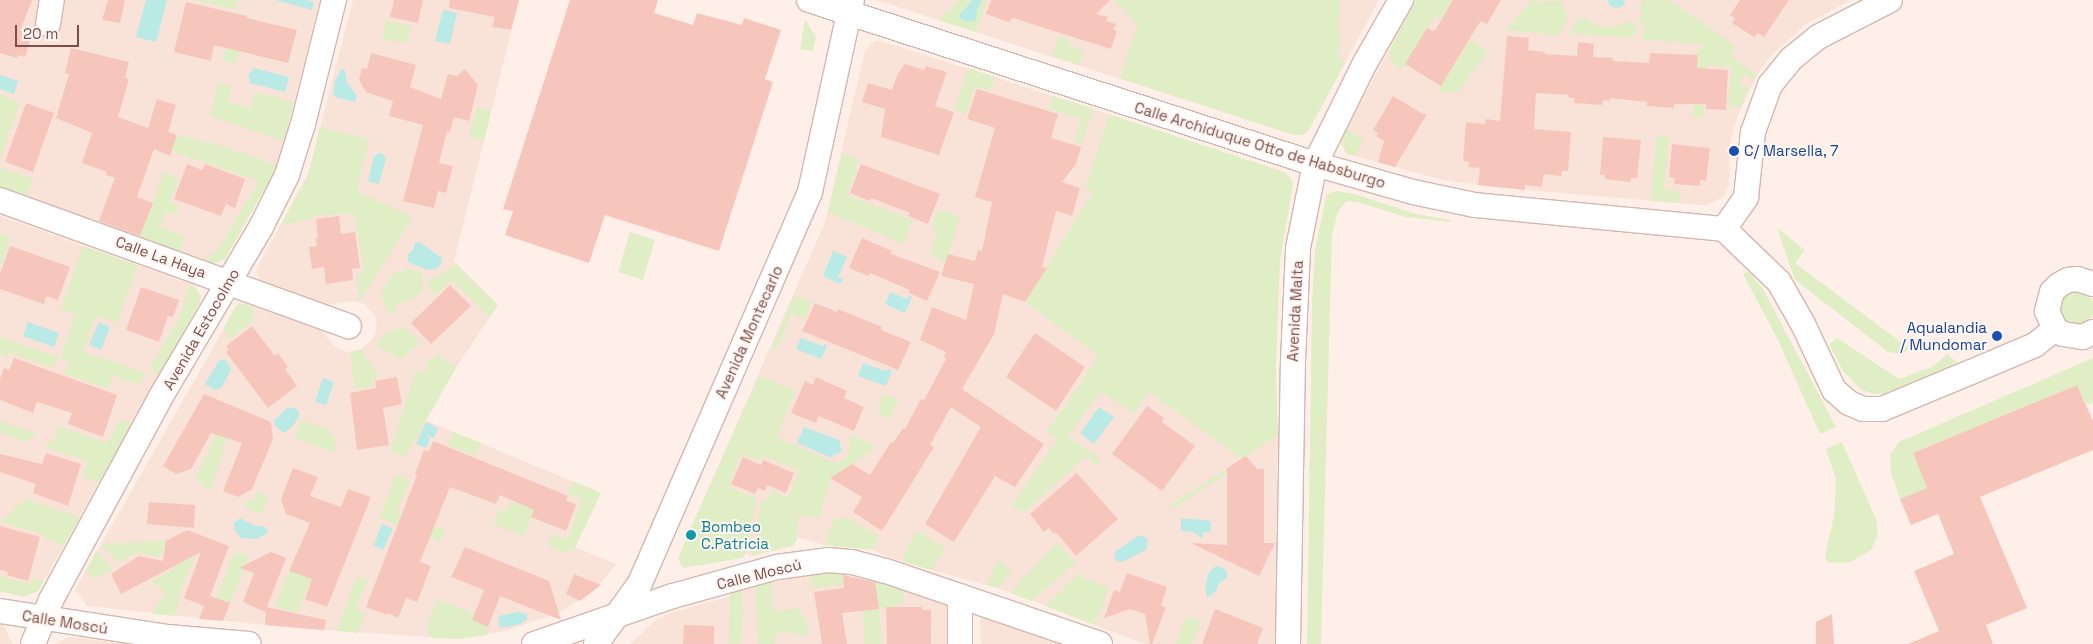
<!DOCTYPE html>
<meta charset="utf-8">
<style>
body{margin:0}
#map{position:relative;width:2093px;height:644px;overflow:hidden;background:#fef0e8;font-family:"Space Grotesk",sans-serif}
div>[style]{position:absolute}
.residential>*{inset:0;background:#f9e3d9}
.green>*{inset:0;background:#e0eec5}
.round{border-radius:50%}
.water>*{inset:0;background:#baeae5}
.building>*{inset:0;background:#f6c6bd}
.roads{filter:drop-shadow(1px 0 #d5b6af) drop-shadow(-1px 0 #d5b6af) drop-shadow(0 1px #d5b6af) drop-shadow(0 -1px #d5b6af)}
.minor>*{height:24px;margin:-12px;padding:0 12px;transform-origin:12px;border-radius:12px;background:#fff}
.dots>*{width:14px;height:14px;translate:-50% -50%;box-sizing:border-box;border:2px solid #fff6f1;border-radius:50%}
span{translate:-50% -50%;white-space:nowrap;text-align:center;line-height:1.15;-webkit-text-stroke:4px #fff6f1;paint-order:stroke}
.street-label{font-size:15px;color:#7c4e49}
.transit-label{font-size:15px;color:#164399}
.left{translate:0 -50%;text-align:left}
.right{translate:-100% -50%;text-align:right}
.culture-label{font-size:15px;color:#0d838f}
.scale{position:absolute;left:15px;top:25px;width:64px;height:22px;box-sizing:border-box;border:2px solid #7c4e49;border-top:0;padding-left:6px;font-size:15px;line-height:18px;white-space:nowrap;color:#7c4e49;-webkit-text-stroke:4px #fff6f1;paint-order:stroke}
</style>
<div id="map">
<div class="residential">
<div style="clip-path:polygon(0 0,320px 0,278px 165px,225px 259px,217px 263px,208px 263px,0 189px)"></div>
<div style="clip-path:polygon(353px 0,519px 0,454px 261px,498px 305px,444px 386px,425px 420px,601px 493px,575px 547px,617px 564px,593px 591px,559px 613px,504px 631px,458px 639px,295px 628px,87px 606px,75px 590px,238px 304px,242px 303px,321px 330px,334px 346px,346px 352px,361px 350px,374px 337px,377px 329px,375px 316px,363px 303px,352px 301px,329px 305px,260px 281px,256px 270px,308px 175px)"></div>
<div style="clip-path:polygon(876px 0,1379px 0,1309px 130px,1302px 135px,1294px 135px)"></div>
<div style="clip-path:polygon(1416px 0,1851px 0,1806px 24px,1771px 56px,1757px 75px,1738px 115px,1730px 142px,1729px 186px,1724px 196px,1708px 205px,1699px 205px,1493px 187px,1443px 180px,1347px 154px,1341px 144px,1342px 137px)"></div>
<div style="clip-path:polygon(875px 41px,881px 41px,1109px 114px,1103px 175px,1065px 241px,1025px 302px,1242px 458px,1278px 435px,1276px 644px,1144px 644px,1007px 591px,903px 562px,872px 550px,824px 545px,797px 537px,752px 556px,690px 530px,825px 222px,865px 50px)"></div>
<div style="clip-path:polygon(0 216px,194px 285px,201px 297px,200px 302px,38px 591px,23px 597px,0 591px)"></div>
<div style="clip-path:polygon(809px 574px,842px 574px,947px 602px,948px 644px,630px 644px,656px 620px,670px 613px,731px 596px,730px 592px)"></div>
<div style="clip-path:polygon(984px 617px,1057px 644px,981px 644px,980px 620px)"></div>
<div style="clip-path:polygon(0 624px,3px 625px,13px 644px,0 644px)"></div>
<div style="clip-path:polygon(68px 637px,130px 644px,56px 644px)"></div>
</div>
<div class="green">
<div style="clip-path:polygon(193px 0,237px 0,235px 10px)"></div>
<div style="clip-path:polygon(960px 0,988px 0,976px 32px,937px 20px)"></div>
<div style="clip-path:polygon(1114px 0,1340px 0,1339px 56px,1345px 63px,1309px 130px,1302px 135px,1294px 135px,1120px 78px,1138px 24px)"></div>
<div style="clip-path:polygon(1416px 0,1453px 0,1441px 19px,1435px 16px,1402px 70px,1391px 62px,1389px 51px)"></div>
<div style="clip-path:polygon(1532px 0,1540px 2px,1564px 0,1561px 1px,1568px 20px,1558px 35px,1505px 30px)"></div>
<div style="clip-path:polygon(1642px 0,1670px 0,1734px 45px,1732px 57px,1757px 75px,1754px 80px,1745px 74px,1740px 83px,1749px 89px,1740px 108px,1728px 105px,1731px 67px,1707px 65px,1703px 118px,1693px 117px,1698px 48px,1704px 48px,1704px 45px,1640px 39px,1646px 28px,1638px 21px,1643px 15px,1640px 13px)"></div>
<div style="clip-path:polygon(234px 14px,248px 18px,236px 64px,223px 61px)"></div>
<div style="clip-path:polygon(1581px 17px,1599px 26px,1613px 27px,1631px 21px,1638px 29px,1632px 38px,1568px 33px)"></div>
<div style="clip-path:polygon(805px 19px,816px 37px,813px 51px,800px 49px)"></div>
<div style="clip-path:polygon(386px 20px,411px 26px,408px 44px,382px 39px)"></div>
<div style="clip-path:polygon(1059px 35px,1066px 38px,1072px 47px,1084px 51px,1079px 65px,1052px 56px)"></div>
<div style="clip-path:polygon(1470px 40px,1488px 52px,1457px 93px,1437px 92px)"></div>
<div style="clip-path:polygon(968px 68px,995px 77px,991px 91px,975px 87px,966px 114px,954px 110px)"></div>
<div style="clip-path:polygon(218px 83px,232px 86px,228px 102px,251px 108px,255px 92px,294px 102px,284px 141px,210px 116px)"></div>
<div style="clip-path:polygon(0 94px,20px 102px,0 159px)"></div>
<div style="clip-path:polygon(1053px 96px,1093px 109px,1082px 144px,1074px 142px,1081px 119px,1049px 109px)"></div>
<div style="clip-path:polygon(477px 107px,491px 111px,484px 141px,469px 137px)"></div>
<div style="clip-path:polygon(1109px 114px,1284px 172px,1291px 178px,1293px 184px,1280px 261px,1276px 370px,1278px 435px,1242px 459px,1149px 392px,1134px 413px,1101px 392px,1068px 436px,1101px 460px,1097px 466px,1086px 456px,1025px 512px,1011px 506px,1058px 439px,1045px 430px,1053px 423px,1099px 356px,1025px 302px,1093px 192px,1085px 189px)"></div>
<div style="clip-path:polygon(320px 127px,369px 139px,357px 191px,413px 217px,359px 302px,356px 274px,364px 273px,354px 213px,317px 216px,295px 223px,281px 224px,308px 175px)"></div>
<div style="clip-path:polygon(1347px 129px,1364px 140px,1354px 156px,1347px 154px,1341px 144px)"></div>
<div style="clip-path:polygon(177px 135px,216px 144px,278px 165px,225px 259px,217px 263px,202px 261px,218px 249px,259px 181px,171px 151px)"></div>
<div style="clip-path:polygon(1656px 135px,1669px 137px,1664px 189px,1680px 192px,1679px 203px,1651px 201px)"></div>
<div style="clip-path:polygon(842px 153px,860px 160px,847px 195px,913px 220px,904px 244px,828px 212px)"></div>
<div style="clip-path:polygon(0 168px,33px 179px,26px 198px,0 189px)"></div>
<div style="clip-path:polygon(164px 172px,177px 177px,176px 180px,179px 181px,170px 202px,179px 206px,176px 215px,165px 212px,160px 227px,185px 236px,179px 253px,140px 238px)"></div>
<div style="clip-path:polygon(1336px 191px,1355px 194px,1416px 214px,1451px 220px,1450px 222px,1405px 217px,1357px 202px,1347px 201px,1338px 211px,1332px 235px,1321px 644px,1307px 644px,1312px 303px,1315px 250px,1325px 202px,1327px 194px)"></div>
<div style="clip-path:polygon(937px 210px,960px 216px,946px 262px,930px 255px,937px 234px,932px 225px)"></div>
<div style="clip-path:polygon(1777px 228px,1805px 250px,1795px 263px,1909px 348px,1902px 354px,1888px 352px,1795px 280px)"></div>
<div style="clip-path:polygon(630px 232px,655px 240px,643px 280px,618px 272px)"></div>
<div style="clip-path:polygon(0 234px,11px 237px,0 268px)"></div>
<div style="clip-path:polygon(83px 246px,138px 265px,117px 323px,96px 316px,83px 351px,146px 373px,140px 385px,113px 376px,108px 389px,64px 374px,69px 361px,60px 357px,75px 314px,61px 310px)"></div>
<div style="clip-path:polygon(456px 264px,498px 305px,490px 317px,452px 280px,436px 295px,428px 286px,429px 278px,441px 275px)"></div>
<div style="clip-path:polygon(406px 268px,422px 273px,423px 289px,411px 300px,398px 303px,395px 307px,396px 313px,389px 313px,384px 306px,381px 292px,395px 271px,402px 272px)"></div>
<div style="clip-path:polygon(1748px 271px,1763px 289px,1836px 427px,1820px 434px,1778px 340px,1743px 274px)"></div>
<div style="clip-path:polygon(190px 284px,199px 291px,200px 302px,159px 375px,149px 369px,179px 318px)"></div>
<div class="round" style="left:2060px;top:291px;width:34px;height:34px"></div>
<div style="clip-path:polygon(794px 295px,812px 302px,805px 319px,792px 314px,776px 351px,771px 349px)"></div>
<div style="clip-path:polygon(242px 303px,254px 307px,252px 323px,229px 339px,223px 329px,235px 307px)"></div>
<div style="clip-path:polygon(405px 327px,421px 343px,400px 359px,376px 345px,387px 332px)"></div>
<div style="clip-path:polygon(0 337px,58px 357px,54px 368px,9px 353px,7px 357px,0 354px)"></div>
<div style="clip-path:polygon(1837px 338px,1899px 379px,1934px 366px,1947px 354px,1958px 363px,1884px 394px,1875px 394px,1861px 390px,1843px 371px,1829px 344px)"></div>
<div style="clip-path:polygon(362px 349px,379px 378px,372px 379px,374px 387px,355px 389px,350px 352px)"></div>
<div style="clip-path:polygon(438px 354px,456px 368px,405px 457px,390px 451px,416px 369px,426px 374px,427px 362px)"></div>
<div style="clip-path:polygon(2093px 358px,2093px 402px,2087px 405px,2077px 385px,1913px 453px,1927px 488px,1900px 499px,1891px 473px,1890px 454px,1899px 442px)"></div>
<div style="clip-path:polygon(759px 376px,796px 391px,776px 437px,836px 463px,845px 459px,849px 453px,850px 434px,874px 445px,871px 451px,831px 478px,819px 517px,798px 515px,797px 540px,793px 546px,752px 556px,762px 499px,767px 501px,771px 490px,788px 497px,799px 470px,761px 455px,759px 461px,741px 454px,728px 487px,757px 498px,746px 554px,742px 558px,683px 568px,678px 559px,687px 537px,694px 539px,696px 534px,690px 530px)"></div>
<div style="clip-path:polygon(884px 394px,899px 400px,888px 420px,879px 414px,879px 404px)"></div>
<div style="clip-path:polygon(120px 419px,132px 423px,99px 482px,82px 477px,87px 461px,44px 447px,54px 439px,58px 426px,108px 443px)"></div>
<div style="clip-path:polygon(301px 420px,327px 429px,337px 441px,333px 452px,294px 438px)"></div>
<div style="clip-path:polygon(0 421px,37px 433px,26px 442px,0 433px)"></div>
<div style="clip-path:polygon(220px 426px,230px 429px,210px 492px,195px 479px)"></div>
<div style="clip-path:polygon(453px 432px,481px 443px,475px 456px,448px 445px)"></div>
<div style="clip-path:polygon(1842px 442px,1876px 519px,1878px 534px,1871px 550px,1851px 562px,1828px 563px,1825px 557px,1834px 515px,1836px 479px,1826px 449px)"></div>
<div style="clip-path:polygon(1227px 468px,1230px 472px,1172px 509px,1170px 506px)"></div>
<div style="clip-path:polygon(396px 475px,410px 481px,397px 512px,445px 530px,440px 542px,379px 518px)"></div>
<div style="clip-path:polygon(573px 481px,601px 493px,575px 548px,569px 552px,561px 552px,547px 546px,552px 534px,567px 539px,582px 500px,568px 494px)"></div>
<div style="clip-path:polygon(257px 491px,268px 496px,261px 514px,243px 507px,245px 502px,253px 501px)"></div>
<div style="clip-path:polygon(528px 498px,538px 501px,524px 536px,493px 524px,499px 510px,506px 512px,511px 501px,525px 507px)"></div>
<div style="clip-path:polygon(25px 499px,80px 517px,64px 545px,44px 539px,45px 535px,0 522px)"></div>
<div style="clip-path:polygon(847px 518px,879px 536px,872px 550px,824px 545px,834px 519px)"></div>
<div style="clip-path:polygon(917px 531px,945px 548px,932px 570px,903px 562px,905px 551px)"></div>
<div style="clip-path:polygon(195px 539px,196px 554px,179px 596px,176px 616px,152px 614px,165px 593px,152px 581px,175px 569px,166px 552px,155px 557px,139px 552px,118px 563px,101px 544px)"></div>
<div style="clip-path:polygon(1057px 542px,1076px 563px,1031px 601px,1010px 593px)"></div>
<div style="clip-path:polygon(97px 550px,113px 570px,92px 579px,86px 570px)"></div>
<div style="clip-path:polygon(239px 552px,250px 556px,230px 603px,216px 598px,232px 556px)"></div>
<div style="clip-path:polygon(999px 560px,1012px 571px,997px 588px,986px 584px)"></div>
<div style="clip-path:polygon(291px 565px,303px 570px,316px 567px,297px 613px,275px 606px)"></div>
<div style="clip-path:polygon(1081px 572px,1082px 577px,1109px 588px,1095px 625px,1045px 606px)"></div>
<div style="clip-path:polygon(809px 574px,842px 574px,844px 585px,813px 588px)"></div>
<div style="clip-path:polygon(0 576px,31px 584px,33px 578px,44px 581px,38px 591px,23px 597px,0 591px)"></div>
<div style="clip-path:polygon(357px 576px,368px 580px,356px 609px,366px 613px,358px 633px,336px 631px)"></div>
<div style="clip-path:polygon(771px 581px,773px 611px,800px 608px,802px 617px,807px 620px,809px 635px,804px 636px,784px 631px,774px 636px,775px 644px,758px 644px,755px 585px)"></div>
<div style="clip-path:polygon(875px 581px,903px 589px,904px 603px,896px 604px,895px 608px,879px 609px,882px 644px,865px 644px,862px 611px,879px 609px)"></div>
<div style="clip-path:polygon(741px 589px,743px 611px,740px 644px,729px 644px,730px 592px)"></div>
<div style="clip-path:polygon(437px 599px,474px 614px,472px 620px,488px 627px,487px 635px,458px 639px,433px 638px,429px 635px,427px 626px)"></div>
<div style="clip-path:polygon(1186px 616px,1201px 622px,1192px 644px,1176px 644px)"></div>
</div>
<div class="water">
<div style="clip-path:polygon(146px 0,167px 0,156px 42px,136px 37px)"></div>
<div style="clip-path:polygon(275px 0,307px 0,314px 2px,312px 10px)"></div>
<div style="clip-path:polygon(973px 0,981px 0,981px 3px,977px 10px,976px 20px,968px 22px,960px 19px,959px 15px)"></div>
<div style="clip-path:polygon(1607px 0,1625px 0,1624px 5px,1619px 8px,1611px 7px)"></div>
<div style="clip-path:polygon(443px 10px,457px 13px,450px 44px,435px 41px)"></div>
<div style="clip-path:polygon(254px 68px,289px 77px,285px 92px,250px 83px,248px 75px)"></div>
<div style="clip-path:polygon(341px 69px,345px 70px,347px 82px,357px 96px,355px 102px,337px 98px,333px 94px,335px 81px)"></div>
<div style="clip-path:polygon(0 75px,18px 81px,14px 94px,0 89px)"></div>
<div style="clip-path:polygon(379px 153px,382px 153px,386px 159px,379px 184px,368px 181px,374px 156px)"></div>
<div style="clip-path:polygon(419px 242px,441px 257px,442px 262px,437px 269px,427px 270px,408px 262px,408px 254px,413px 250px,415px 243px)"></div>
<div style="clip-path:polygon(833px 251px,847px 257px,838px 277px,843px 279px,840px 284px,823px 276px)"></div>
<div style="clip-path:polygon(890px 292px,907px 299px,909px 296px,912px 297px,905px 313px,885px 304px)"></div>
<div style="clip-path:polygon(28px 322px,59px 333px,54px 347px,23px 336px)"></div>
<div style="clip-path:polygon(99px 322px,110px 327px,101px 350px,89px 345px)"></div>
<div style="clip-path:polygon(801px 338px,822px 346px,825px 344px,827px 346px,821px 359px,796px 349px)"></div>
<div style="clip-path:polygon(223px 359px,227px 361px,231px 370px,221px 388px,214px 390px,205px 384px,218px 362px)"></div>
<div style="clip-path:polygon(863px 363px,886px 371px,889px 369px,892px 370px,886px 386px,858px 376px)"></div>
<div style="clip-path:polygon(323px 378px,334px 382px,326px 405px,315px 402px)"></div>
<div style="clip-path:polygon(294px 407px,299px 412px,299px 416px,293px 426px,284px 433px,275px 426px,274px 421px,286px 409px)"></div>
<div style="clip-path:polygon(1099px 407px,1114px 417px,1094px 444px,1080px 433px)"></div>
<div style="clip-path:polygon(426px 422px,438px 428px,434px 438px,427px 435px,430px 439px,426px 448px,416px 444px)"></div>
<div style="clip-path:polygon(804px 427px,839px 440px,842px 452px,834px 454px,832px 458px,797px 443px)"></div>
<div style="clip-path:polygon(240px 518px,255px 526px,266px 527px,268px 533px,257px 539px,241px 538px,234px 529px,234px 523px)"></div>
<div style="clip-path:polygon(1181px 518px,1211px 521px,1211px 532px,1203px 532px,1202px 539px,1194px 532px,1181px 531px)"></div>
<div style="clip-path:polygon(382px 524px,393px 529px,383px 550px,374px 545px)"></div>
<div style="clip-path:polygon(1138px 536px,1144px 536px,1148px 540px,1146px 550px,1122px 562px,1116px 561px,1114px 555px,1116px 551px)"></div>
<div style="clip-path:polygon(1216px 566px,1222px 567px,1227px 572px,1227px 578px,1219px 583px,1216px 591px,1207px 598px,1205px 586px,1209px 572px)"></div>
<div style="clip-path:polygon(519px 612px,527px 614px,527px 619px,521px 624px,500px 628px,498px 616px)"></div>
</div>
<div class="building">
<div style="clip-path:polygon(0 0,32px 0,20px 31px,25px 32px,24px 36px,31px 37px,25px 57px,18px 55px,17px 58px,0 53px)"></div>
<div style="clip-path:polygon(108px 0,125px 0,120px 23px,102px 20px)"></div>
<div style="clip-path:polygon(394px 0,423px 0,418px 23px,390px 17px)"></div>
<div style="clip-path:polygon(450px 0,519px 0,511px 30px,492px 27px,495px 17px,449px 8px)"></div>
<div style="clip-path:polygon(570px 0,658px 0,654px 13px,693px 25px,697px 13px,742px 25px,744px 18px,781px 30px,765px 79px,773px 82px,719px 251px,605px 215px,589px 263px,505px 235px,513px 211px,503px 209px)"></div>
<div style="clip-path:polygon(991px 0,1110px 0,1096px 14px,1108px 17px,1106px 21px,1116px 24px,1113px 30px,1117px 31px,1111px 49px,1013px 18px,1008px 22px,986px 14px)"></div>
<div style="clip-path:polygon(1453px 0,1501px 0,1487px 24px,1481px 21px,1478px 25px,1441px 86px,1405px 64px,1427px 28px,1433px 31px,1436px 29px)"></div>
<div style="clip-path:polygon(1740px 0,1789px 0,1764px 37px,1758px 33px,1754px 37px,1732px 23px,1735px 18px,1730px 15px)"></div>
<div style="clip-path:polygon(186px 2px,247px 16px,247px 18px,297px 30px,288px 63px,214px 45px,211px 61px,174px 52px)"></div>
<div style="clip-path:polygon(1507px 36px,1529px 38px,1528px 50px,1545px 52px,1545px 54px,1577px 56px,1578px 42px,1594px 44px,1593px 57px,1613px 58px,1612px 61px,1649px 63px,1650px 53px,1698px 55px,1697px 68px,1728px 70px,1726px 110px,1706px 109px,1706px 104px,1674px 104px,1674px 108px,1647px 106px,1647px 102px,1610px 98px,1610px 101px,1603px 100px,1602px 105px,1574px 103px,1574px 98px,1569px 98px,1569px 95px,1536px 93px,1534px 129px,1571px 132px,1568px 171px,1562px 171px,1561px 176px,1544px 174px,1542px 187px,1525px 185px,1525px 190px,1478px 185px,1480px 168px,1468px 167px,1469px 162px,1463px 161px,1466px 122px,1485px 124px,1486px 119px,1500px 121px)"></div>
<div style="clip-path:polygon(71px 48px,129px 62px,125px 78px,129px 79px,118px 117px,148px 128px,157px 99px,176px 105px,168px 132px,177px 135px,170px 156px,154px 149px,137px 197px,153px 203px,140px 236px,99px 221px,115px 178px,106px 175px,107px 172px,82px 163px,92px 133px,56px 118px,69px 74px,65px 73px)"></div>
<div style="clip-path:polygon(371px 53px,416px 65px,410px 87px,441px 99px,448px 74px,457px 76px,465px 69px,478px 85px,469px 121px,454px 117px,450px 132px,447px 131px,439px 163px,453px 166px,446px 193px,438px 191px,434px 208px,403px 201px,423px 125px,389px 116px,393px 101px,366px 92px,359px 80px,362px 68px,367px 69px)"></div>
<div style="clip-path:polygon(905px 64px,924px 70px,926px 66px,947px 72px,935px 106px,954px 112px,939px 155px,881px 137px,885px 109px,862px 102px,868px 83px,892px 90px,897px 75px)"></div>
<div style="clip-path:polygon(977px 89px,1058px 114px,1051px 138px,1081px 147px,1076px 164px,1062px 182px,1080px 188px,1072px 216px,1056px 211px,1042px 267px,1047px 268px,1025px 302px,1003px 294px,994px 334px,962px 389px,1044px 444px,1015px 487px,995px 476px,954px 542px,925px 524px,981px 427px,951px 407px,930px 445px,934px 447px,882px 531px,853px 512px,862px 497px,830px 478px,852px 464px,870px 475px,891px 442px,893px 443px,903px 428px,905px 429px,921px 399px,924px 400px,946px 359px,944px 357px,946px 352px,920px 340px,932px 307px,966px 320px,974px 284px,941px 276px,948px 254px,975px 261px,978px 250px,982px 251px,992px 202px,975px 197px,995px 128px,967px 119px)"></div>
<div style="clip-path:polygon(1393px 96px,1423px 114px,1427px 114px,1395px 167px,1378px 162px,1384px 141px,1376px 136px,1378px 133px,1373px 130px)"></div>
<div style="clip-path:polygon(26px 103px,54px 113px,33px 172px,5px 162px)"></div>
<div style="clip-path:polygon(1603px 137px,1641px 140px,1637px 178px,1631px 178px,1631px 182px,1605px 179px,1605px 175px,1600px 175px)"></div>
<div style="clip-path:polygon(1672px 144px,1710px 148px,1706px 181px,1700px 180px,1700px 186px,1674px 184px,1675px 178px,1669px 177px)"></div>
<div style="clip-path:polygon(187px 164px,202px 170px,205px 164px,245px 179px,235px 208px,226px 204px,221px 216px,174px 199px)"></div>
<div style="clip-path:polygon(861px 164px,940px 194px,928px 224px,908px 216px,910px 213px,871px 198px,870px 201px,850px 193px)"></div>
<div style="clip-path:polygon(339px 216px,341px 234px,355px 232px,360px 268px,352px 269px,353px 280px,326px 284px,324px 267px,312px 269px,309px 247px,317px 246px,316px 238px,318px 238px,316px 219px)"></div>
<div style="clip-path:polygon(862px 238px,892px 251px,891px 254px,940px 272px,927px 301px,909px 293px,910px 290px,870px 273px,868px 276px,849px 268px)"></div>
<div style="clip-path:polygon(10px 246px,70px 267px,58px 300px,46px 296px,44px 304px,0 289px,0 274px)"></div>
<div style="clip-path:polygon(450px 285px,471px 306px,431px 344px,411px 323px)"></div>
<div style="clip-path:polygon(141px 287px,179px 300px,173px 317px,168px 316px,159px 342px,126px 330px)"></div>
<div style="clip-path:polygon(815px 303px,837px 312px,838px 309px,882px 327px,881px 330px,911px 342px,898px 370px,802px 331px)"></div>
<div style="clip-path:polygon(252px 326px,275px 356px,278px 353px,288px 367px,285px 369px,297px 386px,268px 408px,226px 352px,229px 350px,226px 346px)"></div>
<div style="clip-path:polygon(1035px 333px,1085px 367px,1056px 411px,1006px 377px)"></div>
<div style="clip-path:polygon(14px 358px,117px 395px,103px 437px,68px 424px,72px 413px,37px 402px,33px 413px,0 400px,0 379px,4px 368px,9px 370px)"></div>
<div style="clip-path:polygon(397px 377px,402px 404px,383px 408px,389px 445px,357px 450px,350px 393px,376px 388px,375px 381px)"></div>
<div style="clip-path:polygon(816px 377px,847px 391px,844px 398px,864px 407px,854px 431px,819px 416px,816px 423px,791px 413px,805px 381px,813px 385px)"></div>
<div style="clip-path:polygon(2077px 385px,2093px 421px,2093px 450px,1980px 497px,2027px 608px,1986px 625px,1993px 644px,1908px 644px,1939px 631px,1914px 571px,1954px 554px,1938px 514px,1911px 525px,1900px 499px,1927px 488px,1913px 453px)"></div>
<div style="clip-path:polygon(204px 394px,271px 422px,273px 439px,252px 489px,238px 497px,223px 491px,242px 443px,211px 433px,191px 469px,176px 474px,163px 466px)"></div>
<div style="clip-path:polygon(1147px 406px,1164px 418px,1162px 422px,1195px 446px,1162px 491px,1112px 454px)"></div>
<div style="clip-path:polygon(433px 441px,568px 496px,566px 500px,576px 505px,566px 531px,531px 517px,534px 510px,500px 495px,496px 504px,450px 487px,420px 562px,431px 566px,417px 602px,406px 598px,398px 618px,387px 613px,387px 615px,366px 607px,417px 475px,415px 474px,424px 450px,429px 452px)"></div>
<div style="clip-path:polygon(46px 453px,81px 464px,68px 506px,33px 493px,36px 484px,0 472px,0 454px,42px 464px)"></div>
<div style="clip-path:polygon(1246px 456px,1257px 469px,1264px 469px,1264px 543px,1275px 543px,1259px 576px,1191px 543px,1227px 545px,1227px 468px)"></div>
<div style="clip-path:polygon(743px 457px,761px 465px,763px 460px,794px 473px,786px 493px,767px 485px,765px 491px,758px 488px,755px 494px,731px 484px)"></div>
<div style="clip-path:polygon(293px 468px,318px 477px,310px 496px,341px 507px,348px 489px,371px 497px,327px 607px,305px 599px,312px 579px,289px 571px,310px 523px,286px 514px,281px 499px)"></div>
<div style="clip-path:polygon(1077px 473px,1118px 519px,1076px 556px,1056px 532px,1054px 534px,1049px 528px,1044px 532px,1030px 514px)"></div>
<div style="clip-path:polygon(149px 502px,195px 505px,194px 528px,147px 524px)"></div>
<div style="clip-path:polygon(0 526px,40px 537px,28px 581px,7px 575px,8px 572px,0 570px)"></div>
<div style="clip-path:polygon(187px 530px,229px 546px,210px 596px,230px 603px,223px 621px,199px 619px,204px 606px,184px 598px,201px 552px,121px 594px,111px 574px,139px 556px,163px 561px,166px 541px)"></div>
<div style="clip-path:polygon(465px 547px,549px 581px,561px 620px,500px 596px,488px 627px,472px 620px,484px 590px,451px 577px)"></div>
<div style="clip-path:polygon(271px 552px,286px 558px,267px 607px,326px 620px,324px 630px,265px 625px,266px 610px,265px 612px,243px 602px,254px 573px,239px 568px)"></div>
<div style="clip-path:polygon(1127px 573px,1167px 587px,1161px 606px,1166px 607px,1152px 644px,1150px 644px,1145px 614px,1130px 609px,1104px 618px,1114px 590px,1120px 592px)"></div>
<div style="clip-path:polygon(574px 574px,601px 585px,580px 601px,566px 594px)"></div>
<div style="clip-path:polygon(843px 575px,875px 582px,879px 609px,842px 613px,847px 644px,822px 644px,814px 592px,844px 588px)"></div>
<div style="clip-path:polygon(886px 607px,922px 607px,922px 610px,931px 610px,931px 644px,887px 644px)"></div>
<div style="clip-path:polygon(1215px 609px,1263px 628px,1257px 644px,1202px 644px)"></div>
<div style="clip-path:polygon(1832px 614px,1834px 644px,1816px 644px,1816px 622px)"></div>
<div style="clip-path:polygon(684px 625px,714px 626px,714px 644px,683px 644px)"></div>
</div>
<div class="roads">
<div class="minor">
<div style="left:809px;top:0;width:532px;rotate:17.96deg"></div>
<div style="left:1315px;top:164px;width:102px;rotate:15.9deg"></div>
<div style="left:1413px;top:192px;width:63px;rotate:11.8deg"></div>
<div style="left:1475px;top:205px;width:250px;rotate:5.5deg"></div>
<div style="left:48px;top:24px;width:24px;rotate:-81deg"></div>
<div style="left:0;top:200px;width:371px;rotate:19.9deg"></div>
<div style="left:1724px;top:229px;width:76px;rotate:43.9deg"></div>
<div style="left:1779px;top:282px;width:48px;rotate:60.3deg"></div>
<div style="left:1803px;top:324px;width:73px;rotate:64.8deg"></div>
<div style="left:1834px;top:390px;width:20px;rotate:41deg"></div>
<div style="left:1849px;top:403px;width:15px;rotate:23deg"></div>
<div style="left:1863px;top:409px;width:19px"></div>
<div style="left:1882px;top:409px;width:96px;rotate:-22.6deg"></div>
<div style="left:1971px;top:372px;width:69px;rotate:-22.9deg"></div>
<div style="left:2035px;top:345px;width:26px;rotate:-39deg"></div>
<div style="left:1724px;top:229px;width:39px;rotate:-55deg"></div>
<div style="left:1746px;top:197px;width:65px;rotate:-83.9deg"></div>
<div style="left:1753px;top:132px;width:50px;rotate:-70.1deg"></div>
<div style="left:1770px;top:85px;width:33px;rotate:-51deg"></div>
<div style="left:1791px;top:59px;width:35px;rotate:-39deg"></div>
<div style="left:1818px;top:37px;width:81px;rotate:-27.2deg"></div>
<div style="left:2093px;top:284px;width:16px;rotate:-162deg"></div>
<div style="left:2078px;top:279px;width:10px;rotate:174deg"></div>
<div style="left:2068px;top:280px;width:10px;rotate:151deg"></div>
<div style="left:2059px;top:285px;width:10px;rotate:135deg"></div>
<div style="left:2052px;top:292px;width:20px;rotate:105deg"></div>
<div style="left:2047px;top:311px;width:20px;rotate:66deg"></div>
<div style="left:2055px;top:329px;width:9px;rotate:32deg"></div>
<div style="left:2063px;top:334px;width:20px;rotate:9deg"></div>
<div style="left:2083px;top:337px;width:11px;rotate:-27deg"></div>
<div style="left:960px;top:596px;width:48px;rotate:90deg"></div>
<div style="left:0;top:611px;width:170px;rotate:8.8deg"></div>
<div style="left:168px;top:637px;width:81px;rotate:4.9deg"></div>
<div style="left:33px;top:644px;width:48px;rotate:-67.8deg"></div>
<div style="left:51px;top:600px;width:230px;rotate:-61.6deg"></div>
<div style="left:160px;top:398px;width:199px;rotate:-59.4deg"></div>
<div style="left:261px;top:227px;width:58px;rotate:-63.4deg"></div>
<div style="left:287px;top:175px;width:53px;rotate:-72.6deg"></div>
<div style="left:303px;top:124px;width:128px;rotate:-76deg"></div>
<div style="left:534px;top:644px;width:147px;rotate:-19.1deg"></div>
<div style="left:673px;top:596px;width:108px;rotate:-15.6deg"></div>
<div style="left:777px;top:567px;width:51px;rotate:-7.8deg"></div>
<div style="left:828px;top:560px;width:24px;rotate:5deg"></div>
<div style="left:852px;top:562px;width:35px;rotate:15deg"></div>
<div style="left:886px;top:571px;width:226px;rotate:18.8deg"></div>
<div style="left:596px;top:644px;width:75px;rotate:-54.2deg"></div>
<div style="left:640px;top:583px;width:426px;rotate:-66.5deg"></div>
<div style="left:810px;top:192px;width:197px;rotate:-77.7deg"></div>
<div style="left:1288px;top:644px;width:284px;rotate:-89deg"></div>
<div style="left:1293px;top:360px;width:112px;rotate:-87.4deg"></div>
<div style="left:1298px;top:248px;width:86px;rotate:-78.6deg"></div>
<div style="left:1315px;top:164px;width:113px;rotate:-63.7deg"></div>
<div style="left:1365px;top:63px;width:73px;rotate:-60.3deg"></div>
</div>
</div>
<div class="dots">
<div style="left:1734px;top:151px;background:#1a4fb4"></div>
<div style="left:1997px;top:336px;background:#1a4fb4"></div>
<div style="left:691px;top:535px;background:#0f9aa8"></div>
</div>
<div class="street-label">
<span style="left:1260px;top:145px;rotate:17deg">Calle Archiduque Otto de Habsburgo</span>
<span style="left:161px;top:257px;rotate:20deg">Calle La Haya</span>
<span style="left:1295px;top:311px;rotate:-87deg">Avenida Malta</span>
<span style="left:201px;top:329px;rotate:-60deg">Avenida Estocolmo</span>
<span style="left:749px;top:332px;rotate:-66deg">Avenida Montecarlo</span>
<span style="left:759px;top:574px;rotate:-14deg">Calle Moscú</span>
<span style="left:65px;top:622px;rotate:9deg">Calle Moscú</span>
</div>
<div class="transit-label">
<span class="left" style="left:1744px;top:151px">C/ Marsella, 7</span>
<span class="right" style="left:1987px;top:336px">Aqualandia<br>/ Mundomar</span>
</div>
<div class="culture-label">
<span class="left" style="left:701px;top:535px">Bombeo<br>C.Patricia</span>
</div>
<div class="scale">20 m</div>
</div>
